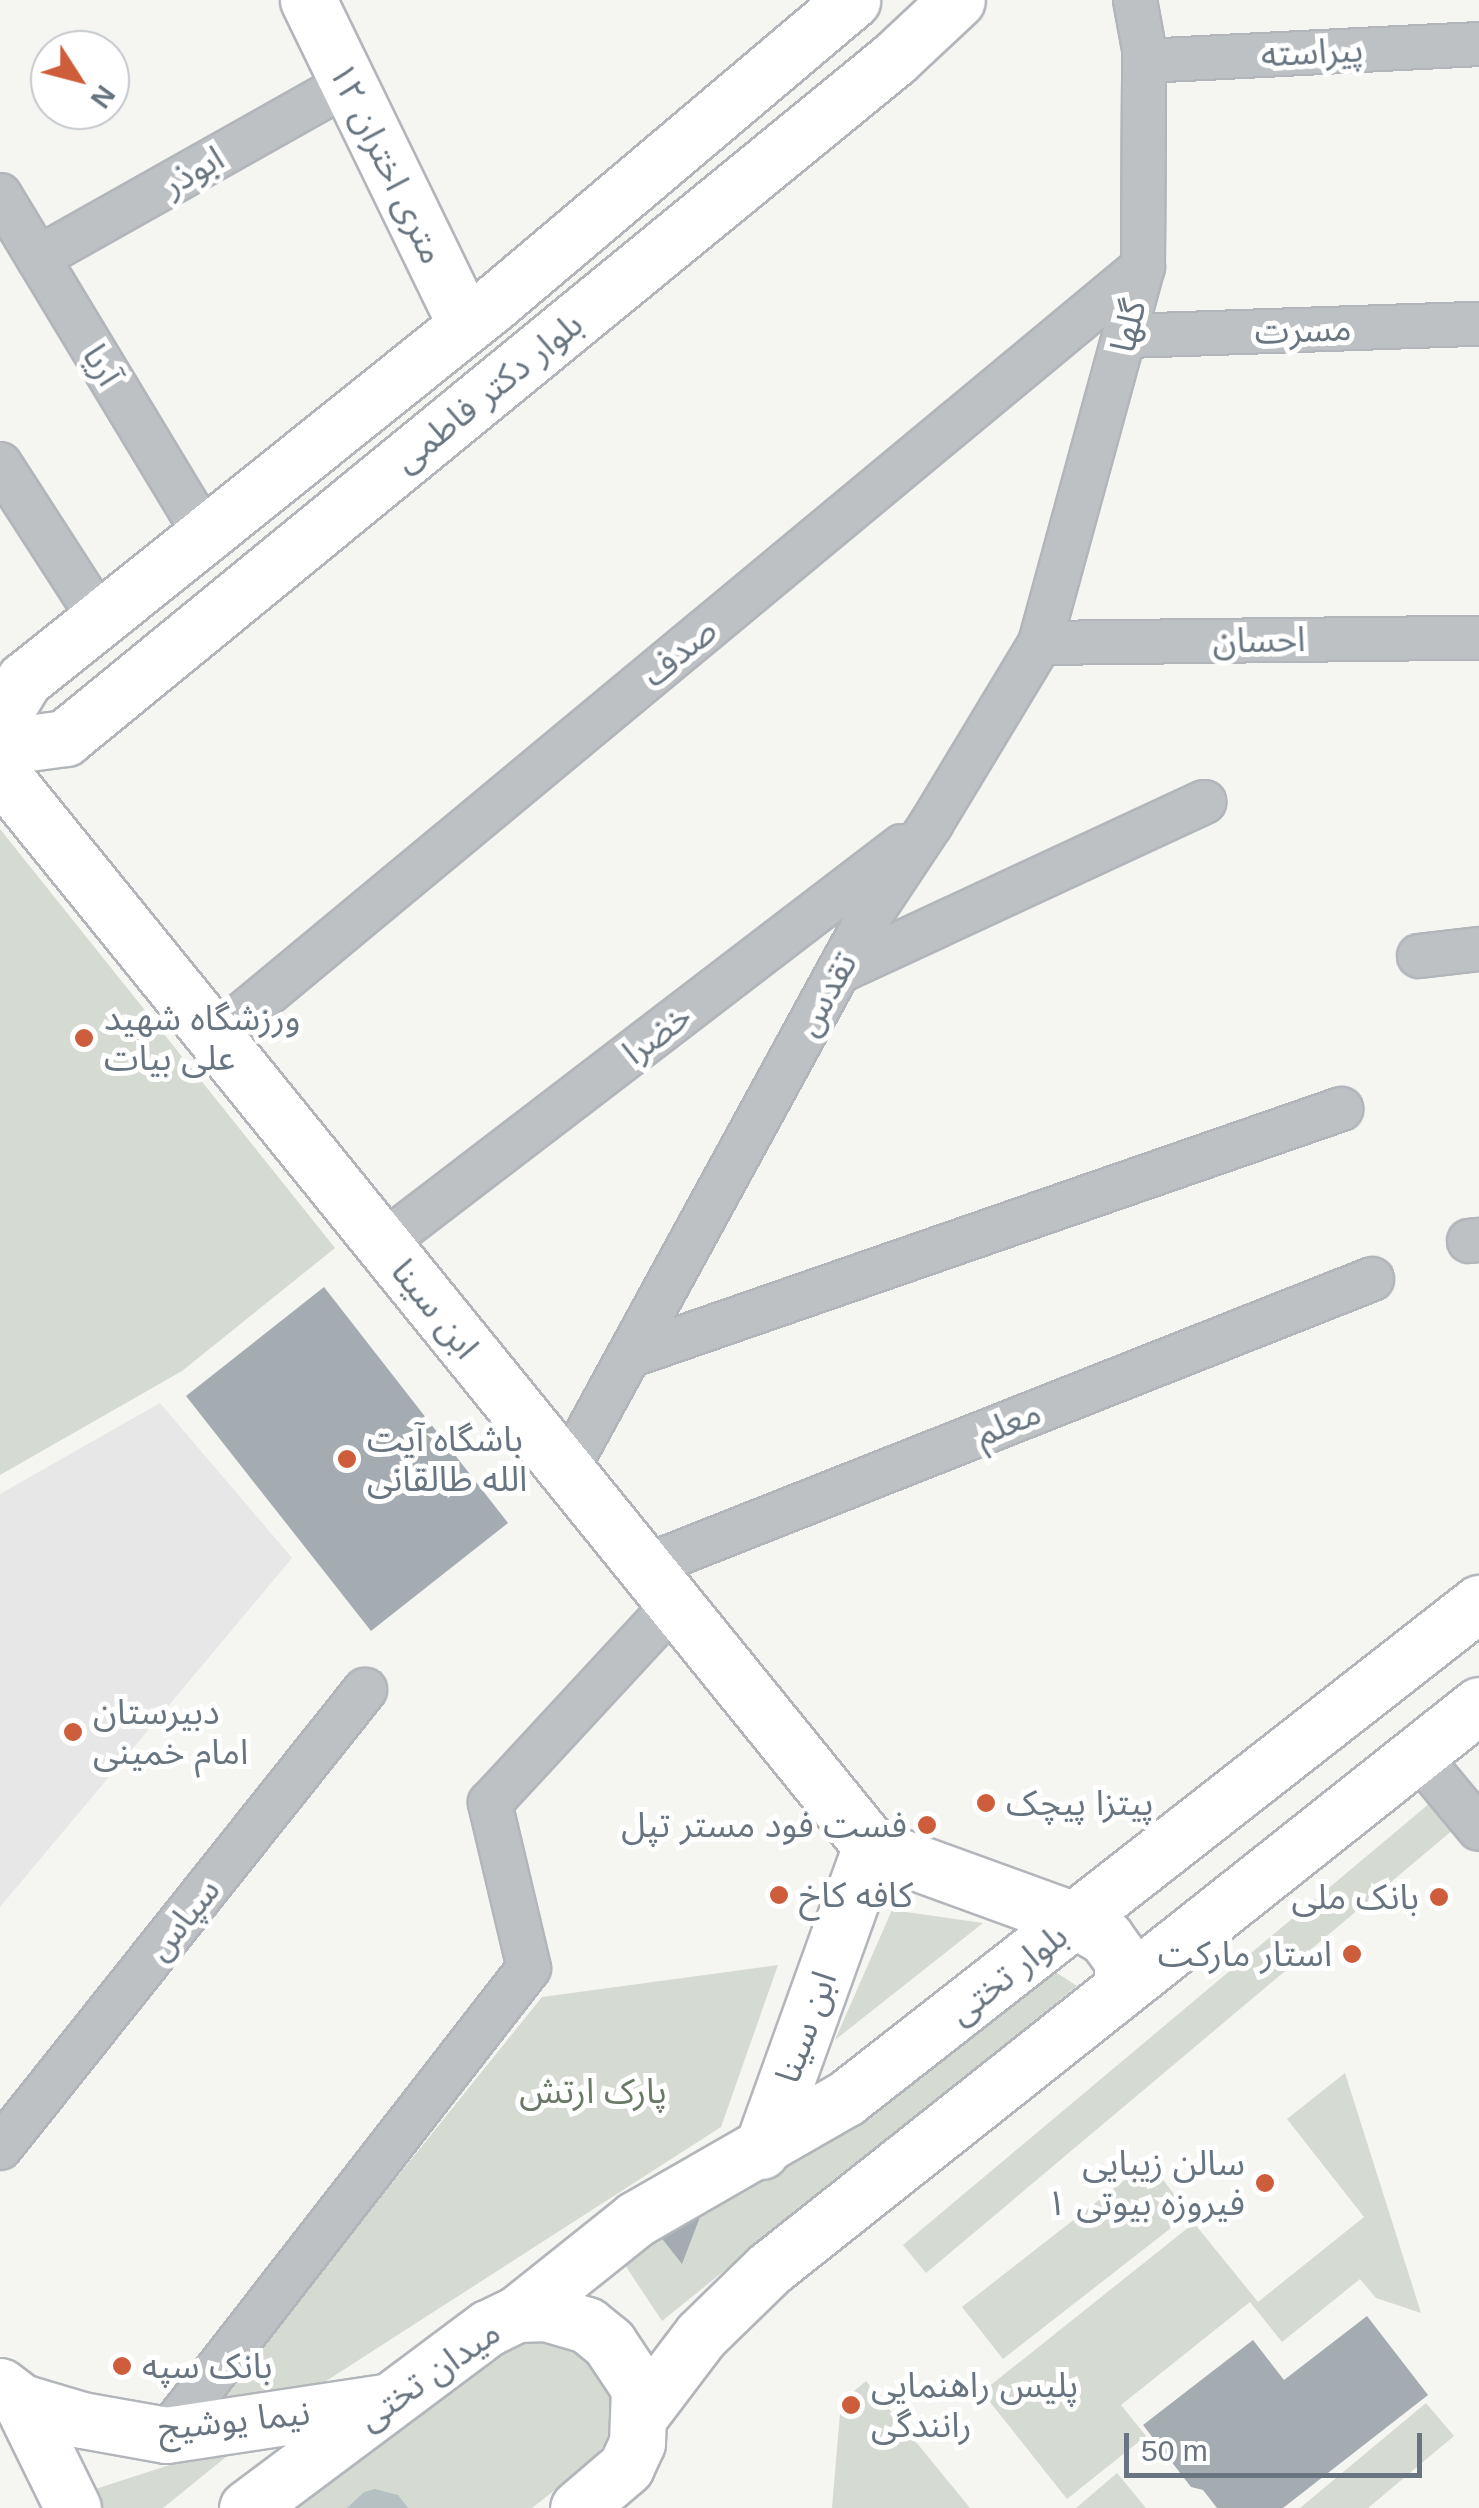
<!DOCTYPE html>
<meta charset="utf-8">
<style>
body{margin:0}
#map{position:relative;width:1479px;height:2508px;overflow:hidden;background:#f5f5f2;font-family:Arial,"Noto Sans Arabic",sans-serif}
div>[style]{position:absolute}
.built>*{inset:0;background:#e6e7e6}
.green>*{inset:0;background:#d5dad2}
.water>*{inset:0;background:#b5c0c3}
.building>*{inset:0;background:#a5acb1}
.roads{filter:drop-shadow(2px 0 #b2b6ba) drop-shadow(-2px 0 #b2b6ba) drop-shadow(0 2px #b2b6ba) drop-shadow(0 -2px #b2b6ba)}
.street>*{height:42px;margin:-21px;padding:0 21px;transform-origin:21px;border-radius:21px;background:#bdc1c4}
.secondary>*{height:55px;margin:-27.5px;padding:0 27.5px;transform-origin:27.5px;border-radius:27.5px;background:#fff}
.dots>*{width:28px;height:28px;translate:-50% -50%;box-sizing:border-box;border:5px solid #fff;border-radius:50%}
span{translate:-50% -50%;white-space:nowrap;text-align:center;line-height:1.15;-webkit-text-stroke:10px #fff;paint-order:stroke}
.street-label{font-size:35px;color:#687580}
.poi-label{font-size:35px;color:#687580}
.left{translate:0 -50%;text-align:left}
.right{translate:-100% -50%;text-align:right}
.park-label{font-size:35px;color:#6a7866}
.north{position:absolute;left:30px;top:30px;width:100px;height:100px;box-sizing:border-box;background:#fff;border:2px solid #c3c8cc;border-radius:50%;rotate:126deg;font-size:28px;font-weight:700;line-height:40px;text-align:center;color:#687580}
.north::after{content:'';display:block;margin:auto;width:35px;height:45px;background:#cd5d3b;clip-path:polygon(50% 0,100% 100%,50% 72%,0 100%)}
.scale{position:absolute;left:1124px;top:2433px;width:298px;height:45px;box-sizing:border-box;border:5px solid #687580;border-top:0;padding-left:12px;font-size:30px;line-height:35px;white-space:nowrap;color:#687580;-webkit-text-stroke:8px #fff;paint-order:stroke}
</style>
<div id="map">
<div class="built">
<div style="clip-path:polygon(160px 1403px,292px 1558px,0 1907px,0 1494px)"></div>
</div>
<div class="green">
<div style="clip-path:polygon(0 829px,335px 1248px,182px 1371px,0 1475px)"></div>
<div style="clip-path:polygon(1461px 1777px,1479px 1808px,926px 2273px,903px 2245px)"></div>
<div style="clip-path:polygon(892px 1910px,983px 1923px,835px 2040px)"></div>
<div style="clip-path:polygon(778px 1965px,721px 2127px,281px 2410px,211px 2408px,542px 1997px)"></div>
<div style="clip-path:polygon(1054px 1971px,1077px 1986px,662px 2321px,619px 2256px,921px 2066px)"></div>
<div style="clip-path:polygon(1345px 2073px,1421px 2313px,1376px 2298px,1360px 2279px,1282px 2342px,1250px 2302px,1121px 2405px,1146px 2436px,1067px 2499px,982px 2392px,1194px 2223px,1258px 2302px,1364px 2217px,1287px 2119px)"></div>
<div style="clip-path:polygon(1149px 2161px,1189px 2214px,1003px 2359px,962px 2307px)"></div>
<div style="clip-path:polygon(546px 2340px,569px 2345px,589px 2357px,612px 2396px,613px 2420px,606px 2442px,592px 2461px,532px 2508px,293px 2508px,501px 2352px,523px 2342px)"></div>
<div style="clip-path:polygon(866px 2381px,970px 2508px,832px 2508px,841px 2402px)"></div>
<div style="clip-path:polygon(1426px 2403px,1454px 2436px,1368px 2508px,1300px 2508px)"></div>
<div style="clip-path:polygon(247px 2440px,163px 2508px,93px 2508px,83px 2493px)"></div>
<div style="clip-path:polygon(1117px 2473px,1146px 2508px,1076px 2508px)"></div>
</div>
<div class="water">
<div style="clip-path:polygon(375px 2489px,398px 2495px,408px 2508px,347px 2508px,364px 2492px)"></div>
</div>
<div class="building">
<div style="clip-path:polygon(324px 1287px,508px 1523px,371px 1631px,186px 1396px)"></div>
<div style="clip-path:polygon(700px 2217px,682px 2264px,652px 2226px)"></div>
<div style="clip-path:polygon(1367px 2316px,1428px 2395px,1283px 2508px,1217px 2508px,1203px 2490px,1191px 2487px,1143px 2425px,1253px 2340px,1284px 2380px)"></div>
</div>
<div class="roads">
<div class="street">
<div style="left:1144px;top:61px;width:335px;rotate:-2.9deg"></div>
<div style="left:0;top:195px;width:397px;rotate:58.9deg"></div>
<div style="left:38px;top:258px;width:356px;rotate:-29.4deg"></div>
<div style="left:1127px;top:336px;width:352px;rotate:-2deg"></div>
<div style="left:0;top:464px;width:184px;rotate:57.2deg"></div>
<div style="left:1040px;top:643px;width:439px;rotate:-0.7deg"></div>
<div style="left:1419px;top:956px;width:60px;rotate:-6.7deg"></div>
<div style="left:838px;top:972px;width:404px;rotate:-24.9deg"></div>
<div style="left:215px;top:1037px;width:1206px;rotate:-39.68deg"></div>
<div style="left:1469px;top:1241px;width:10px;rotate:-6deg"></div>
<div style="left:382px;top:1244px;width:655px;rotate:-37.43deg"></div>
<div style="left:629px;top:1356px;width:754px;rotate:-19.13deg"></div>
<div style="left:566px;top:1471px;width:618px;rotate:-61.4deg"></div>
<div style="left:862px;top:928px;width:125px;rotate:-56.4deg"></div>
<div style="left:931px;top:824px;width:211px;rotate:-58.9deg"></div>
<div style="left:1040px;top:643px;width:390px;rotate:-74.7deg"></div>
<div style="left:1143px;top:267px;width:218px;rotate:-89.7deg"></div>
<div style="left:1144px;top:49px;width:50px;rotate:-100.4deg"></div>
<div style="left:644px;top:1567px;width:783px;rotate:-21.58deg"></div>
<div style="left:1417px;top:1754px;width:97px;rotate:50.4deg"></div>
<div style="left:0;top:2148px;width:586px;rotate:-51.45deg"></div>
<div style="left:166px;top:2435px;width:591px;rotate:-52.14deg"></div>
<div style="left:529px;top:1968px;width:170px;rotate:-103.3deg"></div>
<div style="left:490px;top:1803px;width:271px;rotate:-47.2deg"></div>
</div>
<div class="secondary">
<div style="left:308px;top:0;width:361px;rotate:64.1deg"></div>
<div style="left:0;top:720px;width:47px;rotate:-59deg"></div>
<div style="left:24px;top:680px;width:603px;rotate:-38.73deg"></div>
<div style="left:494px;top:303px;width:469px;rotate:-40.2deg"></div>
<div style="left:0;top:747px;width:66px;rotate:-7.9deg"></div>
<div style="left:65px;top:738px;width:1072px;rotate:-39.32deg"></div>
<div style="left:894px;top:59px;width:86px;rotate:-43.1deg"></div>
<div style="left:0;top:772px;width:1383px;rotate:50.96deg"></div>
<div style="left:871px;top:1846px;width:219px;rotate:20deg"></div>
<div style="left:1077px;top:1921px;width:34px;rotate:30deg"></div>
<div style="left:1106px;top:1938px;width:27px;rotate:54deg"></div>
<div style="left:1122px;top:1960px;width:28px;rotate:90deg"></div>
<div style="left:761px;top:2151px;width:324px;rotate:-70.2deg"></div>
<div style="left:517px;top:2314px;width:152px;rotate:-38.6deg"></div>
<div style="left:636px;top:2219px;width:241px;rotate:-29.9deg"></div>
<div style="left:845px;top:2099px;width:805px;rotate:-38.04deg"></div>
<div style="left:0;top:2386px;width:26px;rotate:37deg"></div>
<div style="left:21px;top:2402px;width:64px;rotate:16.4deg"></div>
<div style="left:82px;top:2420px;width:85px;rotate:10.1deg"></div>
<div style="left:166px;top:2435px;width:221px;rotate:-8.6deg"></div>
<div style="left:21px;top:2402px;width:118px;rotate:63.9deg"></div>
<div style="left:641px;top:2414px;width:99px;rotate:-52.8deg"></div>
<div style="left:701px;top:2335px;width:96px;rotate:-44.2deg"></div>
<div style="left:770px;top:2268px;width:905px;rotate:-38.45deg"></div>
<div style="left:247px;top:2508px;width:301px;rotate:-36.8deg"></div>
<div style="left:488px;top:2328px;width:32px;rotate:-26deg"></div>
<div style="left:517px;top:2314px;width:29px;rotate:-2deg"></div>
<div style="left:546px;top:2313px;width:43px;rotate:16.3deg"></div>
<div style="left:587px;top:2325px;width:28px;rotate:39deg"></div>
<div style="left:609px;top:2343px;width:54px;rotate:56.3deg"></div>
<div style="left:639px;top:2388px;width:55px;rotate:92.1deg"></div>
<div style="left:637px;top:2443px;width:26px;rotate:115deg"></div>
<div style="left:626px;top:2467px;width:63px;rotate:139.5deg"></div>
</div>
</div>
<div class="dots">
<div style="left:84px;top:1038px;background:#cd5d3b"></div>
<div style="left:347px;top:1459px;background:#cd5d3b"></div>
<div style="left:73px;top:1732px;background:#cd5d3b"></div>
<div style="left:986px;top:1803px;background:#cd5d3b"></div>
<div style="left:927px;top:1825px;background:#cd5d3b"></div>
<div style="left:779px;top:1895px;background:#cd5d3b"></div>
<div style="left:1439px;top:1897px;background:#cd5d3b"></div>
<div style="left:1352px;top:1954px;background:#cd5d3b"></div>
<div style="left:1265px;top:2183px;background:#cd5d3b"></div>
<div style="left:122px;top:2366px;background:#cd5d3b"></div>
<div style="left:851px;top:2405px;background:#cd5d3b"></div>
</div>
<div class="street-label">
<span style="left:1312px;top:52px;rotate:-3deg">پیراسته</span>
<span style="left:387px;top:163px;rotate:64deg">۱۲ متری اختران</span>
<span style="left:193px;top:171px;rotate:-30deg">ابوذر</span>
<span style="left:1128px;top:326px;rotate:-76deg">گلها</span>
<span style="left:1303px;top:330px;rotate:-2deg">مسرت</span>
<span style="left:102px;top:365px;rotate:59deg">آریا</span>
<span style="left:488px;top:392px;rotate:-39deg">بلوار دکتر فاطمی</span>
<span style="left:1259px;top:640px;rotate:-1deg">احسان</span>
<span style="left:679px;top:652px;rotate:-40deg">صدف</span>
<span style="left:826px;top:994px;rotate:-61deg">تقدس</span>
<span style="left:657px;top:1034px;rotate:-37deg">خضرا</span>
<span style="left:435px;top:1309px;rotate:51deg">ابن سینا</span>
<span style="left:1008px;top:1423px;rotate:-22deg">معلم</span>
<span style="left:183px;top:1919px;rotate:-51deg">سپاس</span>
<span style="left:1008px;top:1974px;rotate:-38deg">بلوار تختی</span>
<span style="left:806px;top:2027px;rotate:-70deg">ابن سینا</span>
<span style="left:429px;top:2375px;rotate:-35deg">میدان تختی</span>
<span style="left:234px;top:2420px;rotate:-6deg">نیما یوشیج</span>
</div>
<div class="poi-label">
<span class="left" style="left:104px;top:1038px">ورزشگاه شهید<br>علی بیات</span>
<span class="left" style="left:367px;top:1459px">باشگاه آیت<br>الله طالقانی</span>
<span class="left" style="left:93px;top:1732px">دبیرستان<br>امام خمینی</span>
<span class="left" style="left:1006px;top:1803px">پیتزا پیچک</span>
<span class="right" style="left:907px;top:1825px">فست فود مستر تپل</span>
<span class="left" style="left:799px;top:1895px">کافه کاخ</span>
<span class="right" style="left:1419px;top:1897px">بانک ملی</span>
<span class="right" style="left:1332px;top:1954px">استار مارکت</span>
<span class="right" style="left:1245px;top:2183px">سالن زیبایی<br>فیروزه بیوتی ۱</span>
<span class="left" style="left:142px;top:2366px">بانک سپه</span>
<span class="left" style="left:871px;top:2405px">پلیس راهنمایی<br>رانندگی</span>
</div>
<div class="park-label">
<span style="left:593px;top:2091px">پارک ارتش</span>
</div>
<div class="north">N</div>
<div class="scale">50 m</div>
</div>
